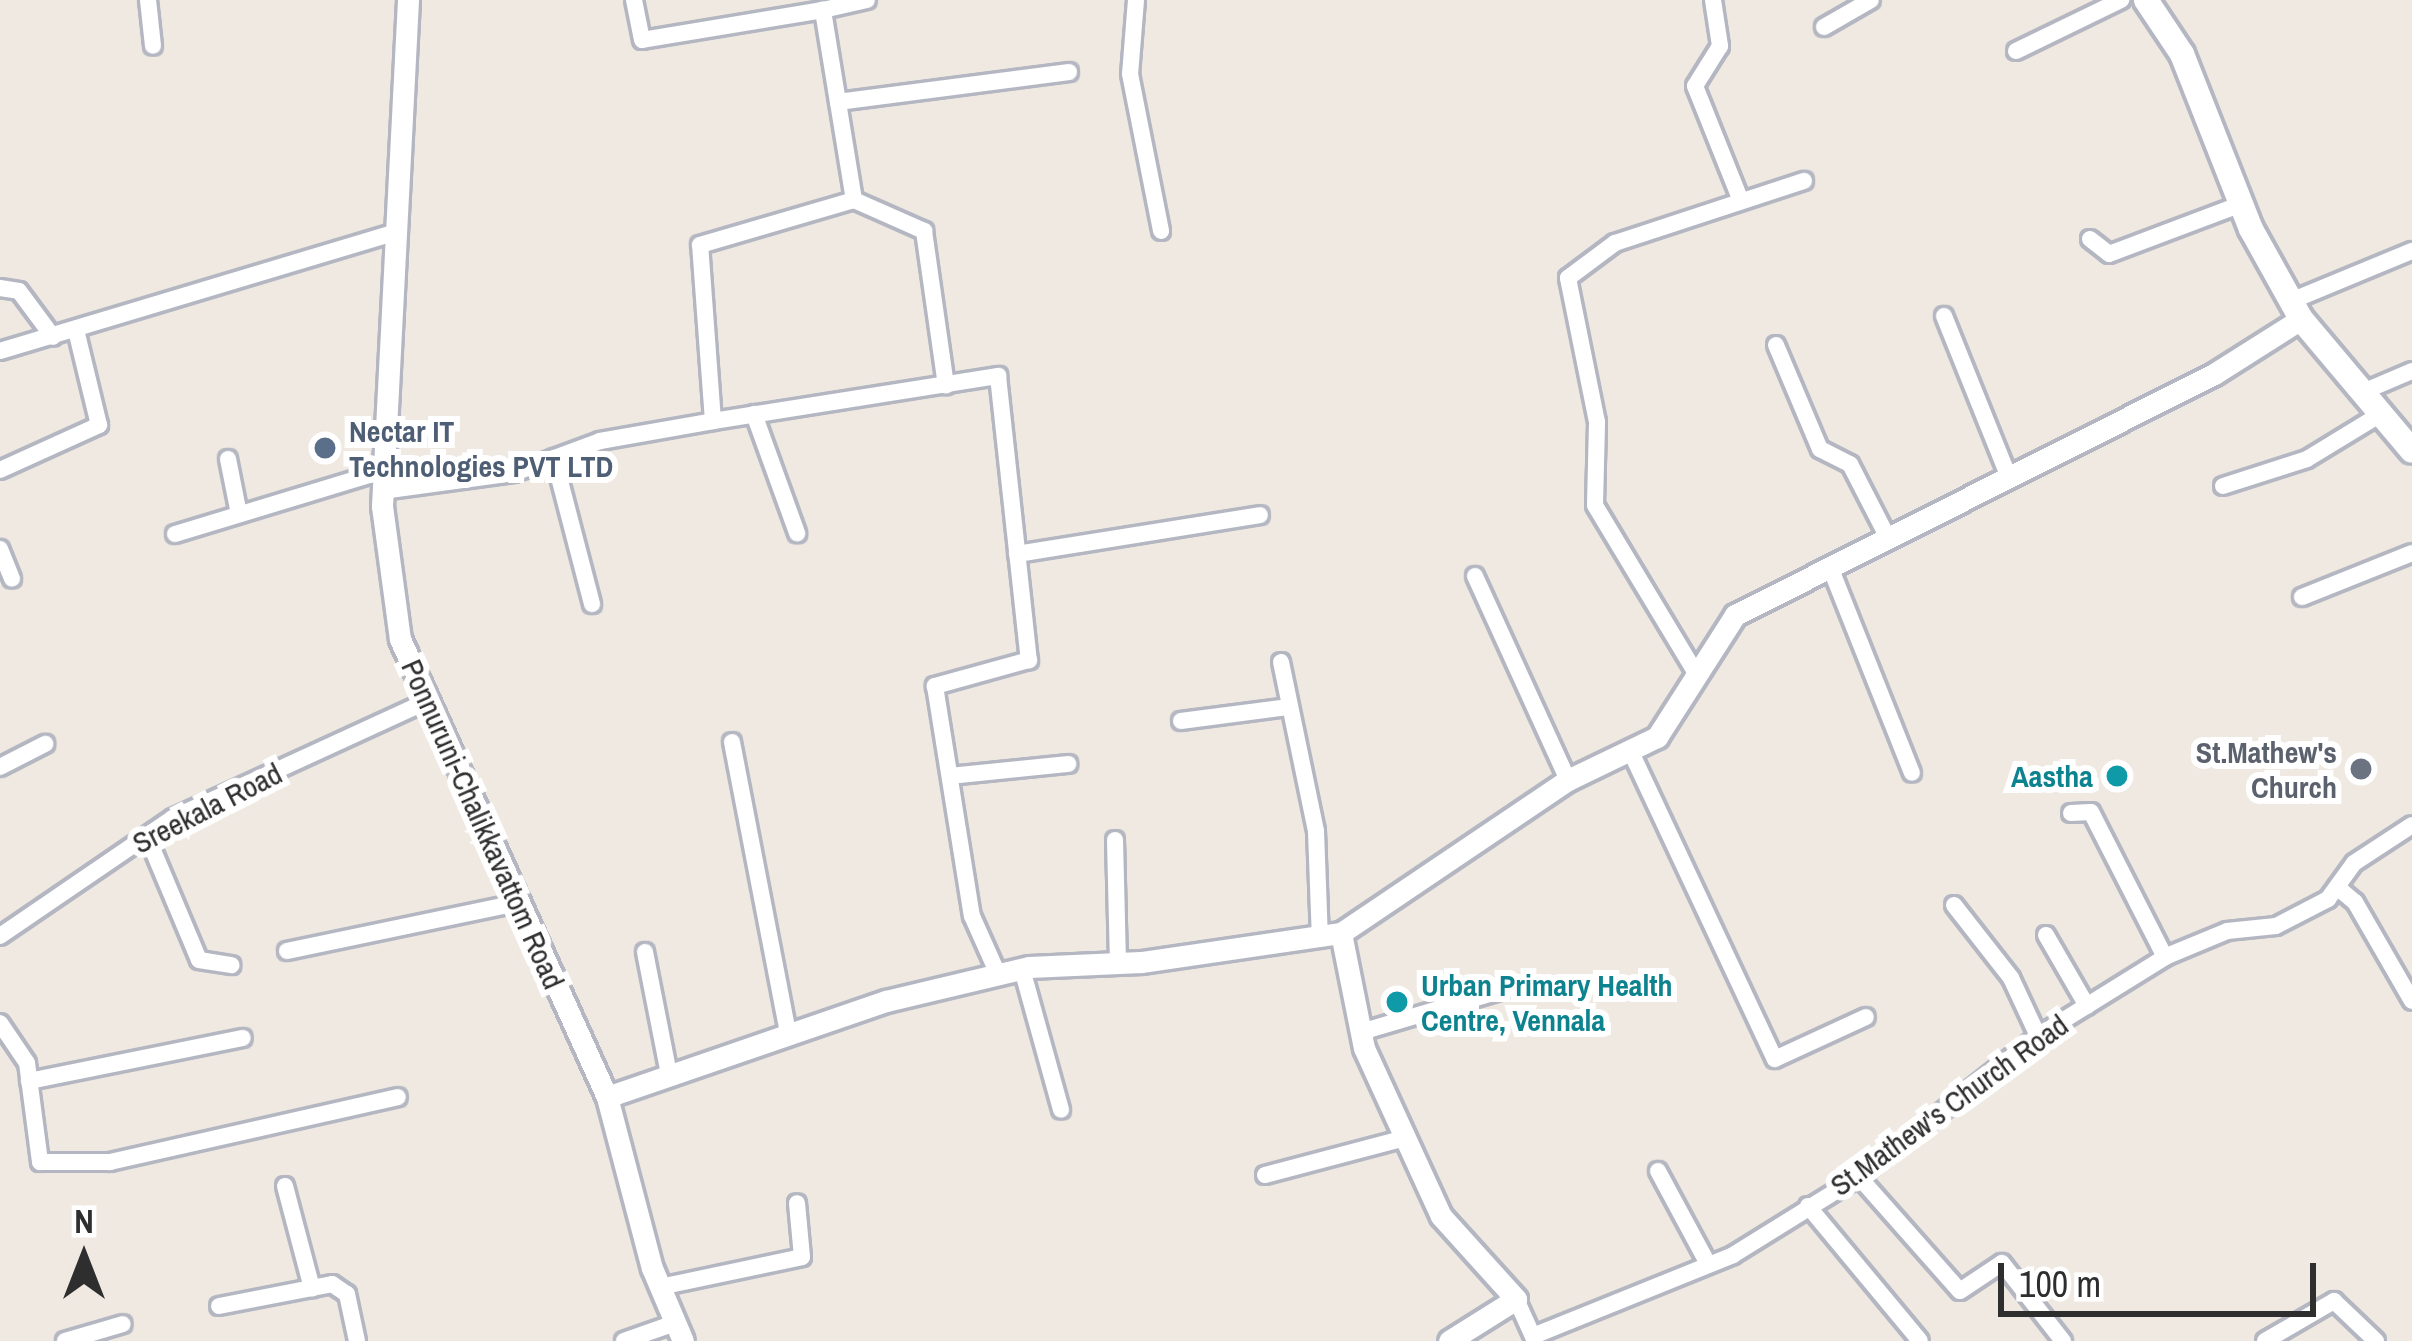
<!DOCTYPE html>
<style>
body{margin:0}
#map{position:relative;width:2412px;height:1341px;overflow:hidden;background:#efe9e1;font-family:"Archivo Narrow",sans-serif}
div>[style]{position:absolute}
.roads{filter:drop-shadow(3px 0 #b4b7c1) drop-shadow(-3px 0 #b4b7c1) drop-shadow(0 3px #b4b7c1) drop-shadow(0 -3px #b4b7c1)}
.minor>*{height:16px;margin:-8px;padding:0 8px;transform-origin:8px;border-radius:8px;background:#fff}
.tertiary>*{height:21px;margin:-10.5px;padding:0 10.5px;transform-origin:10.5px;border-radius:10.5px;background:#fff}
.secondary>*{height:24px;margin:-12px;padding:0 12px;transform-origin:12px;border-radius:12px;background:#fff}
.dots>*{width:33px;height:33px;translate:-50% -50%;box-sizing:border-box;border:6px solid #fff;border-radius:50%}
span{translate:-50% -50%;white-space:nowrap;text-align:center;line-height:1.15;-webkit-text-stroke:12px #fff;paint-order:stroke}
.service-label{font-size:30px;color:#4e5e75;font-weight:700}
.left{translate:0 -50%;text-align:left}
.worship-label{font-size:30px;color:#5b616d;font-weight:700}
.right{translate:-100% -50%;text-align:right}
.culture-label{font-size:30px;color:#0d838f;font-weight:700}
.street-label{font-size:30px;color:#2e2e2e}
.north{position:absolute;left:24px;top:1197px;width:120px;height:120px;-webkit-text-stroke:9px #fff;paint-order:stroke;rotate:0deg;font-size:33px;font-weight:700;line-height:48px;text-align:center;color:#2e2e2e}
.north::after{content:'';display:block;margin:auto;width:42px;height:54px;background:#2e2e2e;clip-path:polygon(50% 0,100% 100%,50% 72%,0 100%)}
.scale{position:absolute;left:1998px;top:1263px;width:318px;height:54px;box-sizing:border-box;border:6px solid #2e2e2e;border-top:0;padding-left:15px;font-size:36px;line-height:42px;white-space:nowrap;color:#2e2e2e;-webkit-text-stroke:9px #fff;paint-order:stroke}
</style>
<div id="map">
<div class="roads">
<div class="minor">
<div style="left:148px;top:0;width:46px;rotate:83.8deg"></div>
<div style="left:1136px;top:0;width:74px;rotate:94.6deg"></div>
<div style="left:1130px;top:74px;width:160px;rotate:78.8deg"></div>
<div style="left:1713px;top:0;width:47px;rotate:81.3deg"></div>
<div style="left:1720px;top:46px;width:47px;rotate:122deg"></div>
<div style="left:1695px;top:86px;width:124px;rotate:68.2deg"></div>
<div style="left:823px;top:10px;width:45px;rotate:-12.8deg"></div>
<div style="left:1824px;top:27px;width:54px;rotate:-29.9deg"></div>
<div style="left:2016px;top:51px;width:117px;rotate:-25.9deg"></div>
<div style="left:838px;top:102px;width:233px;rotate:-7.4deg"></div>
<div style="left:854px;top:200px;width:77px;rotate:23.9deg"></div>
<div style="left:924px;top:231px;width:156px;rotate:81.9deg"></div>
<div style="left:2090px;top:239px;width:24px;rotate:38deg"></div>
<div style="left:2109px;top:254px;width:141px;rotate:-20.7deg"></div>
<div style="left:0;top:288px;width:19px;rotate:9deg"></div>
<div style="left:19px;top:291px;width:57px;rotate:53.5deg"></div>
<div style="left:2291px;top:301px;width:131px;rotate:-22.5deg"></div>
<div style="left:1944px;top:316px;width:171px;rotate:68.1deg"></div>
<div style="left:1776px;top:345px;width:113px;rotate:67.1deg"></div>
<div style="left:1820px;top:449px;width:34px;rotate:27deg"></div>
<div style="left:1850px;top:464px;width:85px;rotate:62.8deg"></div>
<div style="left:0;top:351px;width:408px;rotate:-16.7deg"></div>
<div style="left:2365px;top:391px;width:51px;rotate:-23.1deg"></div>
<div style="left:754px;top:414px;width:127px;rotate:70.1deg"></div>
<div style="left:713px;top:421px;width:289px;rotate:-9deg"></div>
<div style="left:998px;top:376px;width:286px;rotate:83.8deg"></div>
<div style="left:1029px;top:660px;width:98px;rotate:164.5deg"></div>
<div style="left:935px;top:686px;width:233px;rotate:80.9deg"></div>
<div style="left:972px;top:916px;width:64px;rotate:65.9deg"></div>
<div style="left:554px;top:458px;width:151px;rotate:75.4deg"></div>
<div style="left:228px;top:459px;width:56px;rotate:78.7deg"></div>
<div style="left:0;top:470px;width:109px;rotate:-24.4deg"></div>
<div style="left:99px;top:425px;width:98px;rotate:-103.6deg"></div>
<div style="left:2223px;top:486px;width:88px;rotate:-17.8deg"></div>
<div style="left:2307px;top:459px;width:90px;rotate:-31.4deg"></div>
<div style="left:382px;top:491px;width:133px;rotate:-7.8deg"></div>
<div style="left:514px;top:473px;width:92px;rotate:-20.4deg"></div>
<div style="left:600px;top:441px;width:115px;rotate:-10deg"></div>
<div style="left:713px;top:421px;width:176px;rotate:-94.2deg"></div>
<div style="left:700px;top:245px;width:160px;rotate:-16.3deg"></div>
<div style="left:854px;top:200px;width:193px;rotate:-99.3deg"></div>
<div style="left:823px;top:10px;width:183px;rotate:170.6deg"></div>
<div style="left:642px;top:40px;width:41px;rotate:-101.3deg"></div>
<div style="left:175px;top:534px;width:217px;rotate:-16.9deg"></div>
<div style="left:0;top:549px;width:32px;rotate:68deg"></div>
<div style="left:1017px;top:554px;width:246px;rotate:-9.1deg"></div>
<div style="left:1832px;top:572px;width:216px;rotate:68.3deg"></div>
<div style="left:1475px;top:576px;width:224px;rotate:65.5deg"></div>
<div style="left:2302px;top:597px;width:118px;rotate:-21.8deg"></div>
<div style="left:1281px;top:662px;width:173px;rotate:78.3deg"></div>
<div style="left:1316px;top:831px;width:108px;rotate:87.9deg"></div>
<div style="left:1697px;top:675px;width:198px;rotate:-121deg"></div>
<div style="left:1595px;top:505px;width:83px;rotate:-88.6deg"></div>
<div style="left:1597px;top:422px;width:147px;rotate:-101.4deg"></div>
<div style="left:1568px;top:278px;width:59px;rotate:-36.7deg"></div>
<div style="left:1615px;top:243px;width:199px;rotate:-18.2deg"></div>
<div style="left:1181px;top:721px;width:109px;rotate:-7.4deg"></div>
<div style="left:732px;top:742px;width:296px;rotate:79.1deg"></div>
<div style="left:1630px;top:750px;width:341px;rotate:64.9deg"></div>
<div style="left:1775px;top:1059px;width:100px;rotate:-24.8deg"></div>
<div style="left:0;top:767px;width:51px;rotate:-27.1deg"></div>
<div style="left:950px;top:776px;width:119px;rotate:-5.8deg"></div>
<div style="left:2071px;top:813px;width:20px;rotate:-3deg"></div>
<div style="left:2091px;top:812px;width:163px;rotate:63deg"></div>
<div style="left:147px;top:836px;width:134px;rotate:67.2deg"></div>
<div style="left:199px;top:960px;width:33px;rotate:9deg"></div>
<div style="left:1115px;top:840px;width:123px;rotate:88.6deg"></div>
<div style="left:2337px;top:887px;width:23px;rotate:40deg"></div>
<div style="left:2355px;top:902px;width:114px;rotate:60.1deg"></div>
<div style="left:1954px;top:905px;width:93px;rotate:52deg"></div>
<div style="left:2011px;top:978px;width:64px;rotate:65deg"></div>
<div style="left:2046px;top:935px;width:82px;rotate:60deg"></div>
<div style="left:0;top:936px;width:209px;rotate:-34.3deg"></div>
<div style="left:173px;top:818px;width:280px;rotate:-24.7deg"></div>
<div style="left:287px;top:951px;width:235px;rotate:-11.8deg"></div>
<div style="left:645px;top:952px;width:124px;rotate:78.9deg"></div>
<div style="left:1022px;top:969px;width:146px;rotate:74.5deg"></div>
<div style="left:0;top:1023px;width:48px;rotate:56deg"></div>
<div style="left:27px;top:1063px;width:100px;rotate:82.5deg"></div>
<div style="left:40px;top:1162px;width:70px"></div>
<div style="left:110px;top:1162px;width:295px;rotate:-12.7deg"></div>
<div style="left:1361px;top:1032px;width:162px;rotate:-16.5deg"></div>
<div style="left:29px;top:1081px;width:218px;rotate:-11.4deg"></div>
<div style="left:1658px;top:1171px;width:106px;rotate:61.7deg"></div>
<div style="left:1265px;top:1175px;width:145px;rotate:-14.8deg"></div>
<div style="left:1859px;top:1177px;width:152px;rotate:48.5deg"></div>
<div style="left:1960px;top:1291px;width:50px;rotate:-33.7deg"></div>
<div style="left:2002px;top:1263px;width:99px;rotate:52deg"></div>
<div style="left:285px;top:1186px;width:106px;rotate:75.2deg"></div>
<div style="left:1808px;top:1206px;width:175px;rotate:50.3deg"></div>
<div style="left:660px;top:1287px;width:145px;rotate:-11.9deg"></div>
<div style="left:802px;top:1257px;width:54px;rotate:-95.3deg"></div>
<div style="left:1516px;top:1299px;width:46px;rotate:65.7deg"></div>
<div style="left:219px;top:1306px;width:115px;rotate:-11deg"></div>
<div style="left:332px;top:1284px;width:18px;rotate:34deg"></div>
<div style="left:347px;top:1294px;width:48px;rotate:78deg"></div>
<div style="left:1533px;top:1336px;width:216px;rotate:-22deg"></div>
<div style="left:1733px;top:1255px;width:148px;rotate:-31.8deg"></div>
<div style="left:1859px;top:1177px;width:228px;rotate:-38.2deg"></div>
<div style="left:2038px;top:1036px;width:152px;rotate:-31.8deg"></div>
<div style="left:2167px;top:956px;width:65px;rotate:-22.6deg"></div>
<div style="left:2227px;top:931px;width:49px;rotate:-5.8deg"></div>
<div style="left:2276px;top:926px;width:59px;rotate:-27.4deg"></div>
<div style="left:2328px;top:899px;width:44px;rotate:-54.2deg"></div>
<div style="left:2354px;top:863px;width:69px;rotate:-33.2deg"></div>
<div style="left:65px;top:1341px;width:60px;rotate:-16.3deg"></div>
<div style="left:624px;top:1341px;width:54px;rotate:-19.4deg"></div>
<div style="left:2265px;top:1341px;width:80px;rotate:-30.1deg"></div>
<div style="left:2334px;top:1301px;width:58px;rotate:43.6deg"></div>
</div>
<div class="tertiary">
<div style="left:408px;top:0;width:507px;rotate:92.94deg"></div>
<div style="left:382px;top:506px;width:134px;rotate:82.3deg"></div>
<div style="left:400px;top:639px;width:503px;rotate:65.68deg"></div>
<div style="left:607px;top:1097px;width:177px;rotate:75.3deg"></div>
<div style="left:652px;top:1268px;width:79px;rotate:67deg"></div>
<div style="left:1341px;top:933px;width:117px;rotate:78.7deg"></div>
<div style="left:1364px;top:1048px;width:185px;rotate:65.4deg"></div>
<div style="left:1441px;top:1216px;width:112px;rotate:47.9deg"></div>
<div style="left:1516px;top:1299px;width:79px;rotate:147.9deg"></div>
<div style="left:607px;top:1097px;width:295px;rotate:-19deg"></div>
<div style="left:886px;top:1001px;width:147px;rotate:-13.4deg"></div>
<div style="left:1029px;top:967px;width:112px;rotate:-2.6deg"></div>
<div style="left:1141px;top:962px;width:202px;rotate:-8.3deg"></div>
<div style="left:1341px;top:933px;width:274px;rotate:-34deg"></div>
<div style="left:1568px;top:780px;width:99px;rotate:-25.8deg"></div>
<div style="left:1657px;top:737px;width:145px;rotate:-57.4deg"></div>
<div style="left:1735px;top:615px;width:536px;rotate:-26.71deg"></div>
<div style="left:2214px;top:374px;width:103px;rotate:-32.3deg"></div>
</div>
<div class="secondary">
<div style="left:2146px;top:0;width:65px;rotate:56.3deg"></div>
<div style="left:2182px;top:54px;width:188px;rotate:68.5deg"></div>
<div style="left:2251px;top:229px;width:103px;rotate:60.9deg"></div>
<div style="left:2301px;top:319px;width:172px;rotate:49.9deg"></div>
</div>
</div>
<div class="dots">
<div style="left:325px;top:448px;background:#5c6f8a"></div>
<div style="left:2361px;top:769px;background:#6b7280"></div>
<div style="left:2117px;top:776px;background:#0f9aa8"></div>
<div style="left:1397px;top:1002px;background:#0f9aa8"></div>
</div>
<div class="service-label">
<span class="left" style="left:349px;top:448px">Nectar IT<br>Technologies PVT LTD</span>
</div>
<div class="worship-label">
<span class="right" style="left:2337px;top:769px">St.Mathew's<br>Church</span>
</div>
<div class="culture-label">
<span class="right" style="left:2093px;top:776px">Aastha</span>
<span class="left" style="left:1421px;top:1002px">Urban Primary Health<br>Centre, Vennala</span>
</div>
<div class="street-label">
<span style="left:207px;top:808px;rotate:-27deg">Sreekala Road</span>
<span style="left:483px;top:824px;rotate:66deg">Ponnuruni-Chalikkavattom Road</span>
<span style="left:1949px;top:1105px;rotate:-36deg">St.Mathew's Church Road</span>
</div>
<div class="north">N</div>
<div class="scale">100 m</div>
</div>
